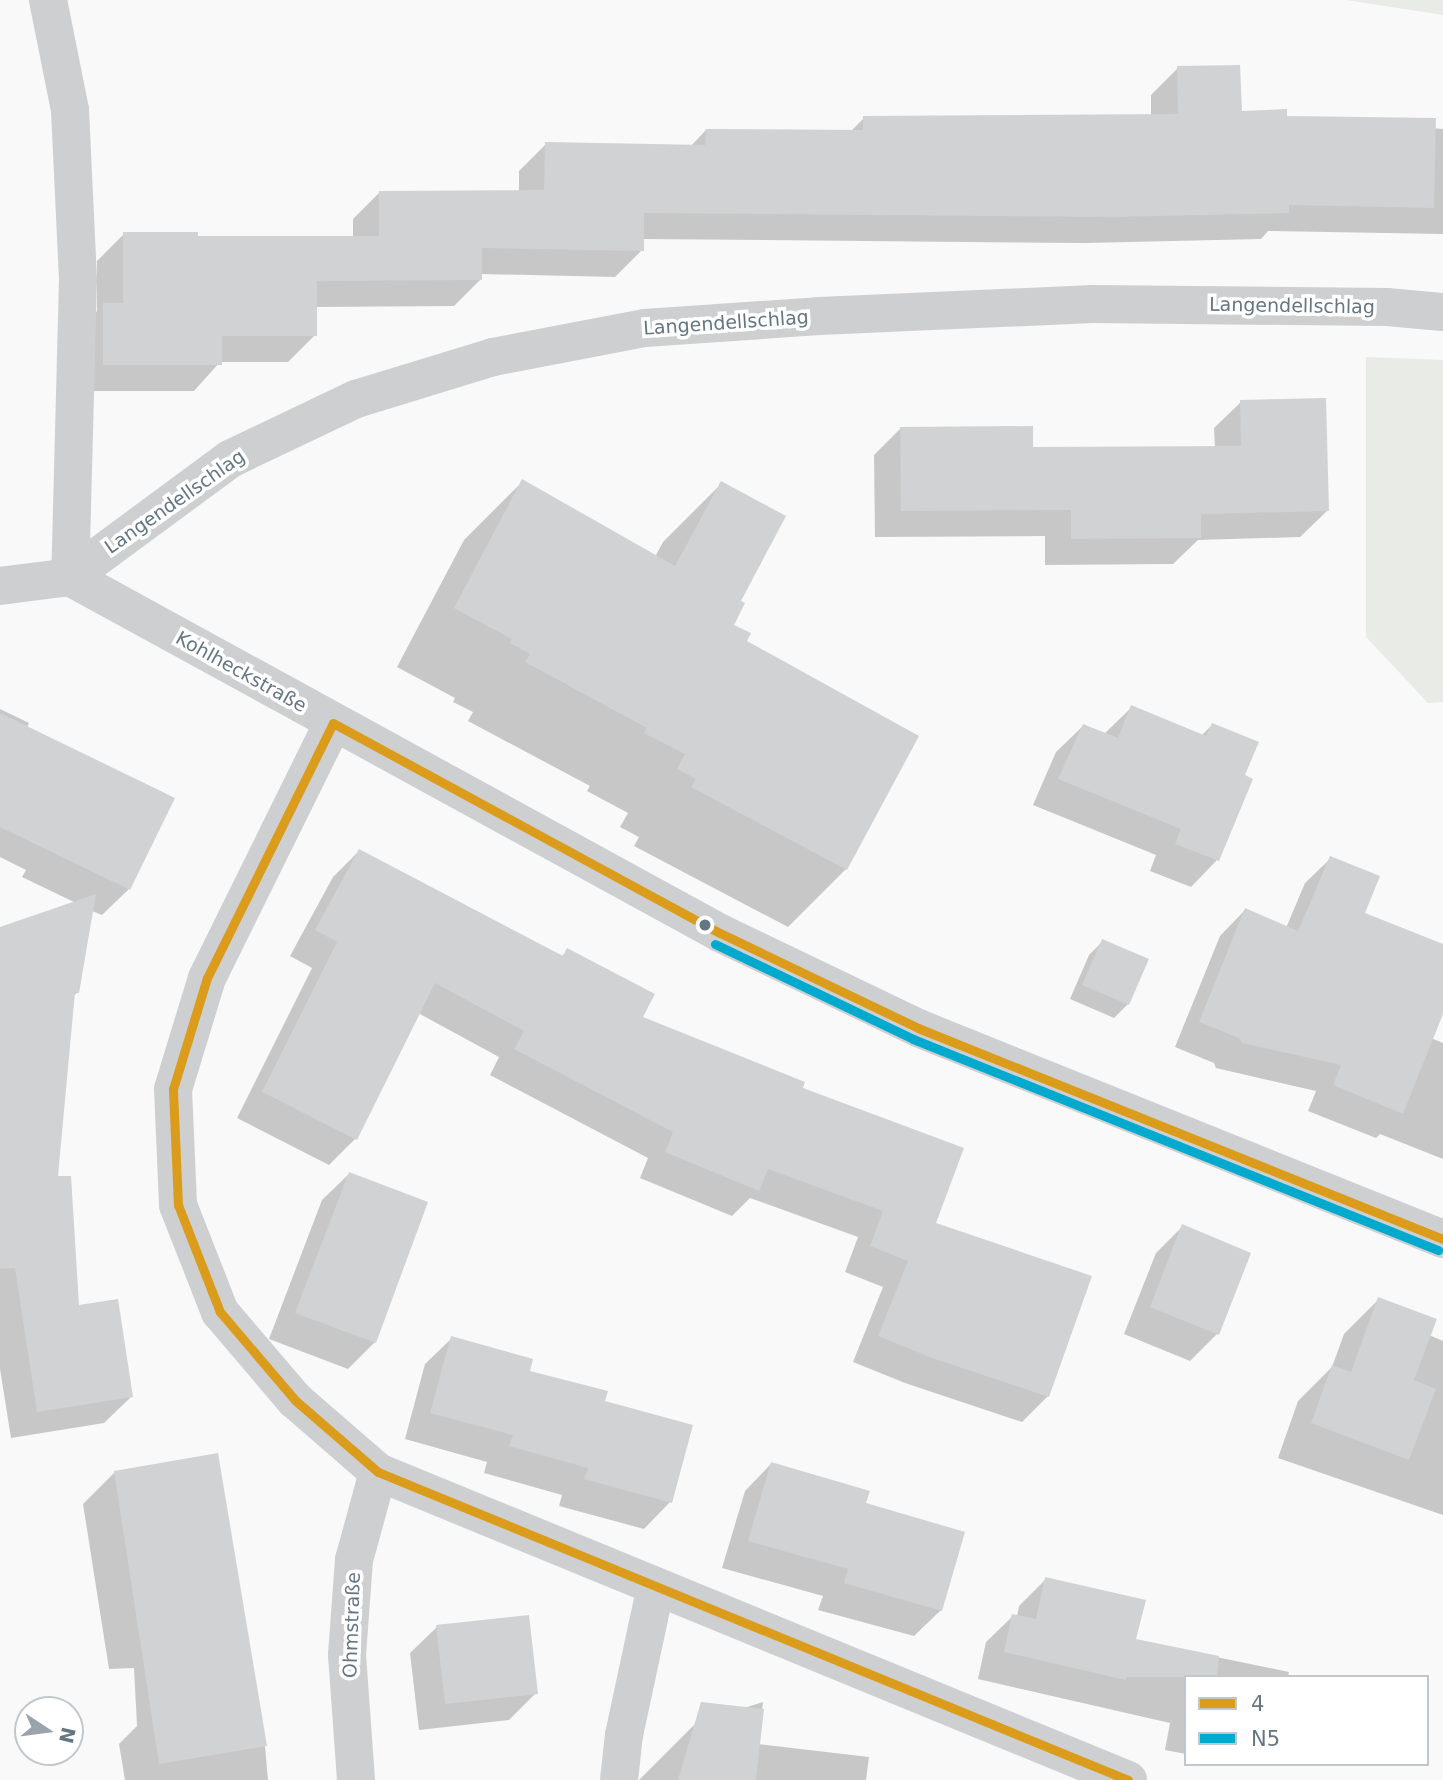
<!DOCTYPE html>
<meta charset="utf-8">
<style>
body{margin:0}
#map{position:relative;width:1443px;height:1780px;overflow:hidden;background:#f9f9f9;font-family:"DejaVu Sans",sans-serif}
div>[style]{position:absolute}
.green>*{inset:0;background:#e8ebe6}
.shadow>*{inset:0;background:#0003}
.building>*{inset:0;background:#d0d2d3}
.minor>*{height:38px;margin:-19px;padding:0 19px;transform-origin:19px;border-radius:19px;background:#cecfd0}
.bus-1>*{height:9px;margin:-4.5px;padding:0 4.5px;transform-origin:4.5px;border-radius:4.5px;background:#da9c1a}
.bus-2>*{height:9px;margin:-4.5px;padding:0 4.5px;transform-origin:4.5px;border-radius:4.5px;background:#00a9ce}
.dots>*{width:19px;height:19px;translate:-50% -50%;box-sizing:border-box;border:4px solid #fff;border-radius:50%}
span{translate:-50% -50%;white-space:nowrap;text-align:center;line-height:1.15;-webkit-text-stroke:7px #fff;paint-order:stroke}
.street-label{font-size:19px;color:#657683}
.legend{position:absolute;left:1184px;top:1675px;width:245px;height:91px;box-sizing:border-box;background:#fff;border:2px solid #c1c8cd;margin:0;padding:9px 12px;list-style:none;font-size:21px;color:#657683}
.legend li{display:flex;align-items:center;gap:14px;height:35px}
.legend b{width:35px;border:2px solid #c1c8cd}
.north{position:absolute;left:14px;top:1696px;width:70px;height:70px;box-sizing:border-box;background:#fff;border:2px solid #c1c8cd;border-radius:50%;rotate:103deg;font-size:19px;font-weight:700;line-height:28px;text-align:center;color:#657683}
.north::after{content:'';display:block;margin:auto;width:24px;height:32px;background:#99a4ac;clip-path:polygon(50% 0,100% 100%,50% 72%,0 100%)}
</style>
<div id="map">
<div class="green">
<div style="clip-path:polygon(1346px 0,1443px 0,1443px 15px)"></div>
<div style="clip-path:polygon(1366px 357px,1443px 360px,1443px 702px,1428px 703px,1366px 637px)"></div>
</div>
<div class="shadow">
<div style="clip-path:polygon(1178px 68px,1240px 113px,1443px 129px,1443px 234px,1268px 231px,1261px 239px,1085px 243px,642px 239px,642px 250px,615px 277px,481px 274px,481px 279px,454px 306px,315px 307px,315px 335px,288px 362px,220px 362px,194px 391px,77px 391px,77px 331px,97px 311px,97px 261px,124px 234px,196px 238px,353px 238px,353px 219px,380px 192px,519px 192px,519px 171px,546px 144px,691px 146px,706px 130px,851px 131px,864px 118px,1151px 116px,1151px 95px)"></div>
<div style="clip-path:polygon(1241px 402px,1327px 511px,1300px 537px,1198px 540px,1173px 564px,1045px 565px,1045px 536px,875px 537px,874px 455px,901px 428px,1031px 449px,1215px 448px,1214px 428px)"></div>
<div style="clip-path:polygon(522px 482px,655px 557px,663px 542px,722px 483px,739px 602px,731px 625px,745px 642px,846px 869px,788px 927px,634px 846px,639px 837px,620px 827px,628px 813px,587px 791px,590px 786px,468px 721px,473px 712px,453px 702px,455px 698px,397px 667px,464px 540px)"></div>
<div style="clip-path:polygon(1132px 707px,1201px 736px,1212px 725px,1243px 776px,1217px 860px,1191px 887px,1150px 871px,1156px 855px,1033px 805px,1056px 752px,1083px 726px,1104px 734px)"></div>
<div style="clip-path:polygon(0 709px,29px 723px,27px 728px,129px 889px,102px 915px,92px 911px,78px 992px,72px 997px,56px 1178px,77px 1307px,131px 1397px,104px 1423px,11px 1438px,0 1369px,0 928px,76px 903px,22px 877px,26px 870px,0 857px)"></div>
<div style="clip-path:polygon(359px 851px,561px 957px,568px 950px,641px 1018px,800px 1089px,933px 1224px,1048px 1396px,1022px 1422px,905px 1383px,853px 1362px,883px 1287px,845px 1272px,858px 1237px,750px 1198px,732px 1216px,640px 1178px,648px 1158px,490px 1075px,499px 1057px,418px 1013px,355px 1139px,329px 1165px,237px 1118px,312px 968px,290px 956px,333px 877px)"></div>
<div style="clip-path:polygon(1331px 858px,1363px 914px,1443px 946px,1443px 1009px,1431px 1038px,1443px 1043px,1443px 1159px,1380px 1134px,1376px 1138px,1308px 1111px,1316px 1091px,1216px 1068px,1214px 1063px,1175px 1047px,1220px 936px,1245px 910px,1286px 928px,1305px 883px)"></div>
<div style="clip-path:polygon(1103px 941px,1146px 960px,1128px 1004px,1114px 1018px,1070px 999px,1089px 955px)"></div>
<div style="clip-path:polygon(349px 1174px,375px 1342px,348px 1369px,269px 1339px,322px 1200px)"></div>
<div style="clip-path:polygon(1183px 1226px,1217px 1334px,1190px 1361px,1124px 1334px,1156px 1253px)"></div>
<div style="clip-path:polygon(1379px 1299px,1429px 1335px,1443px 1341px,1443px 1515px,1278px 1458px,1298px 1401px,1332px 1367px,1344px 1334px)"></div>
<div style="clip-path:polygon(452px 1338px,603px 1402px,670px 1502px,644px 1529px,559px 1506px,562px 1495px,484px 1473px,487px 1462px,405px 1439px,425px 1364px)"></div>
<div style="clip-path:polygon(217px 1455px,265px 1746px,268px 1780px,125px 1780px,119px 1744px,137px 1726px,134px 1668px,109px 1669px,83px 1504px,115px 1472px)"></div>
<div style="clip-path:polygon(771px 1464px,864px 1505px,941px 1610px,914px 1636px,818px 1610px,823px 1596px,722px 1568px,745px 1491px)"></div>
<div style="clip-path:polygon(1046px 1579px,1134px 1640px,1289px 1672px,1288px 1677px,1186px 1677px,1186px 1754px,1165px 1750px,1170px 1723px,978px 1679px,986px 1642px,1013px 1616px,1017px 1616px,1019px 1606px)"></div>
<div style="clip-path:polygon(437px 1627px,536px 1693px,509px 1720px,419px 1730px,410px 1653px)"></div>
<div style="clip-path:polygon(763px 1702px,758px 1744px,869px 1757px,866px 1780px,639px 1780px,696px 1723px)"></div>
</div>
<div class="building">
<div style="clip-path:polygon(1240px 65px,1242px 111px,1287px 109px,1287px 116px,1436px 118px,1434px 208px,1289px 205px,1289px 213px,1113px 217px,644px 213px,644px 251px,482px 248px,482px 280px,317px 281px,317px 336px,222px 336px,222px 365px,103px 365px,103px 303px,123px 303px,123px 232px,198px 232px,198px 236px,379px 236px,379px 191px,544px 190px,545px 142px,705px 145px,706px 129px,863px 130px,863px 116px,1178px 114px,1177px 66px)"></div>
<div style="clip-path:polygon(1326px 398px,1329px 511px,1201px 514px,1201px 538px,1071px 539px,1071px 510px,901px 511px,900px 427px,1033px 426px,1033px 447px,1241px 446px,1240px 400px)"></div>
<div style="clip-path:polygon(522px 479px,675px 566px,721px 481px,786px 516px,741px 601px,745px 603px,734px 625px,751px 633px,747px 641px,919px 736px,847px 870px,691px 787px,696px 779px,677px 769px,685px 754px,644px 733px,647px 728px,525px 662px,530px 654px,510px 643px,512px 639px,454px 608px)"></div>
<div style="clip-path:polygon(1131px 705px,1206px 736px,1212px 723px,1259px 742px,1245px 775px,1253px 779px,1219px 861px,1175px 844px,1181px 829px,1058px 779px,1083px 724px,1118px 738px)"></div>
<div style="clip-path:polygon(0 713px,175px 798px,130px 890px,0 827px)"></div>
<div style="clip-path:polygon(359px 849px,563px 956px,567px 948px,655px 994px,643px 1017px,805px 1082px,803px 1088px,964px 1148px,936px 1223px,1092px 1276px,1049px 1397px,932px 1358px,878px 1336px,908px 1261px,870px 1246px,883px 1211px,768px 1169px,759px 1191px,665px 1152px,673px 1132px,514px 1049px,524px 1031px,435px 983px,357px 1140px,262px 1092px,337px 942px,315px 930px)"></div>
<div style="clip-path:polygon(1330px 856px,1380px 876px,1365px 913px,1443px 944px,1443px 1014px,1403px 1114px,1333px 1085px,1341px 1065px,1242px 1043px,1239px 1038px,1199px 1022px,1245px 908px,1298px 931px)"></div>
<div style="clip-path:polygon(96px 894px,79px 993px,75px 992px,58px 1176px,71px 1176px,79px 1305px,118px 1299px,133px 1397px,37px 1412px,15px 1268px,0 1269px,0 927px)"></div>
<div style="clip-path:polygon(1102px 939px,1149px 959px,1129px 1005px,1082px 985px)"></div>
<div style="clip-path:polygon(349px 1172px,428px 1202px,376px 1343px,295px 1313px)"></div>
<div style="clip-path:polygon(1182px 1224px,1251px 1253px,1219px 1335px,1150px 1307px)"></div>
<div style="clip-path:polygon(1378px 1297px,1437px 1319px,1414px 1380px,1436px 1389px,1409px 1460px,1311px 1423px,1332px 1365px,1351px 1372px)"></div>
<div style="clip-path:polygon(451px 1336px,533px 1359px,530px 1371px,608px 1391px,605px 1401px,693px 1425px,672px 1503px,584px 1479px,588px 1468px,509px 1446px,513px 1435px,430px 1413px)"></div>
<div style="clip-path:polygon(218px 1453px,267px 1746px,159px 1764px,114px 1471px)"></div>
<div style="clip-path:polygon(771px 1462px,870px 1491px,866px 1503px,965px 1532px,942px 1611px,844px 1583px,848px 1569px,748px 1541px)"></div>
<div style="clip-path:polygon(1045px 1577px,1146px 1600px,1136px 1639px,1219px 1656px,1217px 1677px,1127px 1677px,1126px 1680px,1004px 1652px,1012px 1614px,1036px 1619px)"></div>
<div style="clip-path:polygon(529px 1615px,538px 1694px,445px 1704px,436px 1625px)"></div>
<div style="clip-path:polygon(701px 1702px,764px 1709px,756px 1780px,678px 1780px)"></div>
</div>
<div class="minor">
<div style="left:48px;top:0;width:112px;rotate:78.7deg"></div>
<div style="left:70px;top:110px;width:169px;rotate:87.3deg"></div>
<div style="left:78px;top:279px;width:298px;rotate:91.5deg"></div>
<div style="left:70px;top:577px;width:741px;rotate:28.71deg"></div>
<div style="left:720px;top:933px;width:220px;rotate:25.6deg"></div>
<div style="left:918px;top:1028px;width:566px;rotate:21.9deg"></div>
<div style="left:0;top:586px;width:71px;rotate:-7.3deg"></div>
<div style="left:70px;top:577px;width:199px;rotate:-36.4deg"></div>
<div style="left:230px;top:459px;width:140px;rotate:-25.5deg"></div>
<div style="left:356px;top:399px;width:143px;rotate:-17deg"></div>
<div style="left:493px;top:357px;width:155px;rotate:-10.8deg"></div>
<div style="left:645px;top:328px;width:174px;rotate:-3.9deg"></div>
<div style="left:819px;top:316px;width:274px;rotate:-2.5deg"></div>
<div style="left:1093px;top:304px;width:294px;rotate:0.6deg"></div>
<div style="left:1387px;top:307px;width:56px;rotate:5.1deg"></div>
<div style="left:333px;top:723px;width:284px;rotate:116.3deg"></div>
<div style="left:207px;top:978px;width:116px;rotate:107deg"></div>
<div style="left:173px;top:1089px;width:116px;rotate:87.5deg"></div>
<div style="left:178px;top:1205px;width:115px;rotate:68.6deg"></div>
<div style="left:220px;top:1312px;width:116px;rotate:49.6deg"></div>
<div style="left:295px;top:1400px;width:110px;rotate:40.9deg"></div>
<div style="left:378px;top:1472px;width:811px;rotate:22.33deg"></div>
<div style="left:356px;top:1780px;width:125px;rotate:-94.1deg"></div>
<div style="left:347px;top:1655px;width:95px;rotate:-85.8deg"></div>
<div style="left:354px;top:1560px;width:91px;rotate:-74.7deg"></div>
<div style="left:619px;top:1780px;width:45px;rotate:-83.7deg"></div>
<div style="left:624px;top:1735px;width:152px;rotate:-77.9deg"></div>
</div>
<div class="bus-1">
<div style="left:1128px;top:1780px;width:811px;rotate:-157.67deg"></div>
<div style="left:378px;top:1472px;width:110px;rotate:-139.1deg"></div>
<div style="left:295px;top:1400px;width:116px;rotate:-130.4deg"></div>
<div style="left:220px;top:1312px;width:115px;rotate:-111.4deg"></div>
<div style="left:178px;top:1205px;width:116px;rotate:-92.5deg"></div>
<div style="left:173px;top:1089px;width:116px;rotate:-73deg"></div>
<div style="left:207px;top:978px;width:284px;rotate:-63.7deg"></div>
<div style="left:333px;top:723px;width:440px;rotate:28.5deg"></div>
<div style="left:720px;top:933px;width:220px;rotate:25.6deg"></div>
<div style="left:918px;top:1028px;width:566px;rotate:21.9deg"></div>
</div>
<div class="bus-2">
<div style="left:715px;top:944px;width:220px;rotate:25.6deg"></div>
<div style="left:913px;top:1039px;width:566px;rotate:21.9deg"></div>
</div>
<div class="dots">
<div style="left:705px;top:925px;background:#657683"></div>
</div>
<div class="street-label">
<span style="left:1292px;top:306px;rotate:1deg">Langendellschlag</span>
<span style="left:726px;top:323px;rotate:-4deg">Langendellschlag</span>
<span style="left:175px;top:502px;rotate:-35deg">Langendellschlag</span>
<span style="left:241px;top:672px;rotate:29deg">Kohlheckstraße</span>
<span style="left:352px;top:1625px;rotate:-88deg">Ohmstraße</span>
</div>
<ul class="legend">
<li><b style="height:9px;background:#da9c1a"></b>4</li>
<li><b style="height:9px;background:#00a9ce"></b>N5</li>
</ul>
<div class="north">N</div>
</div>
